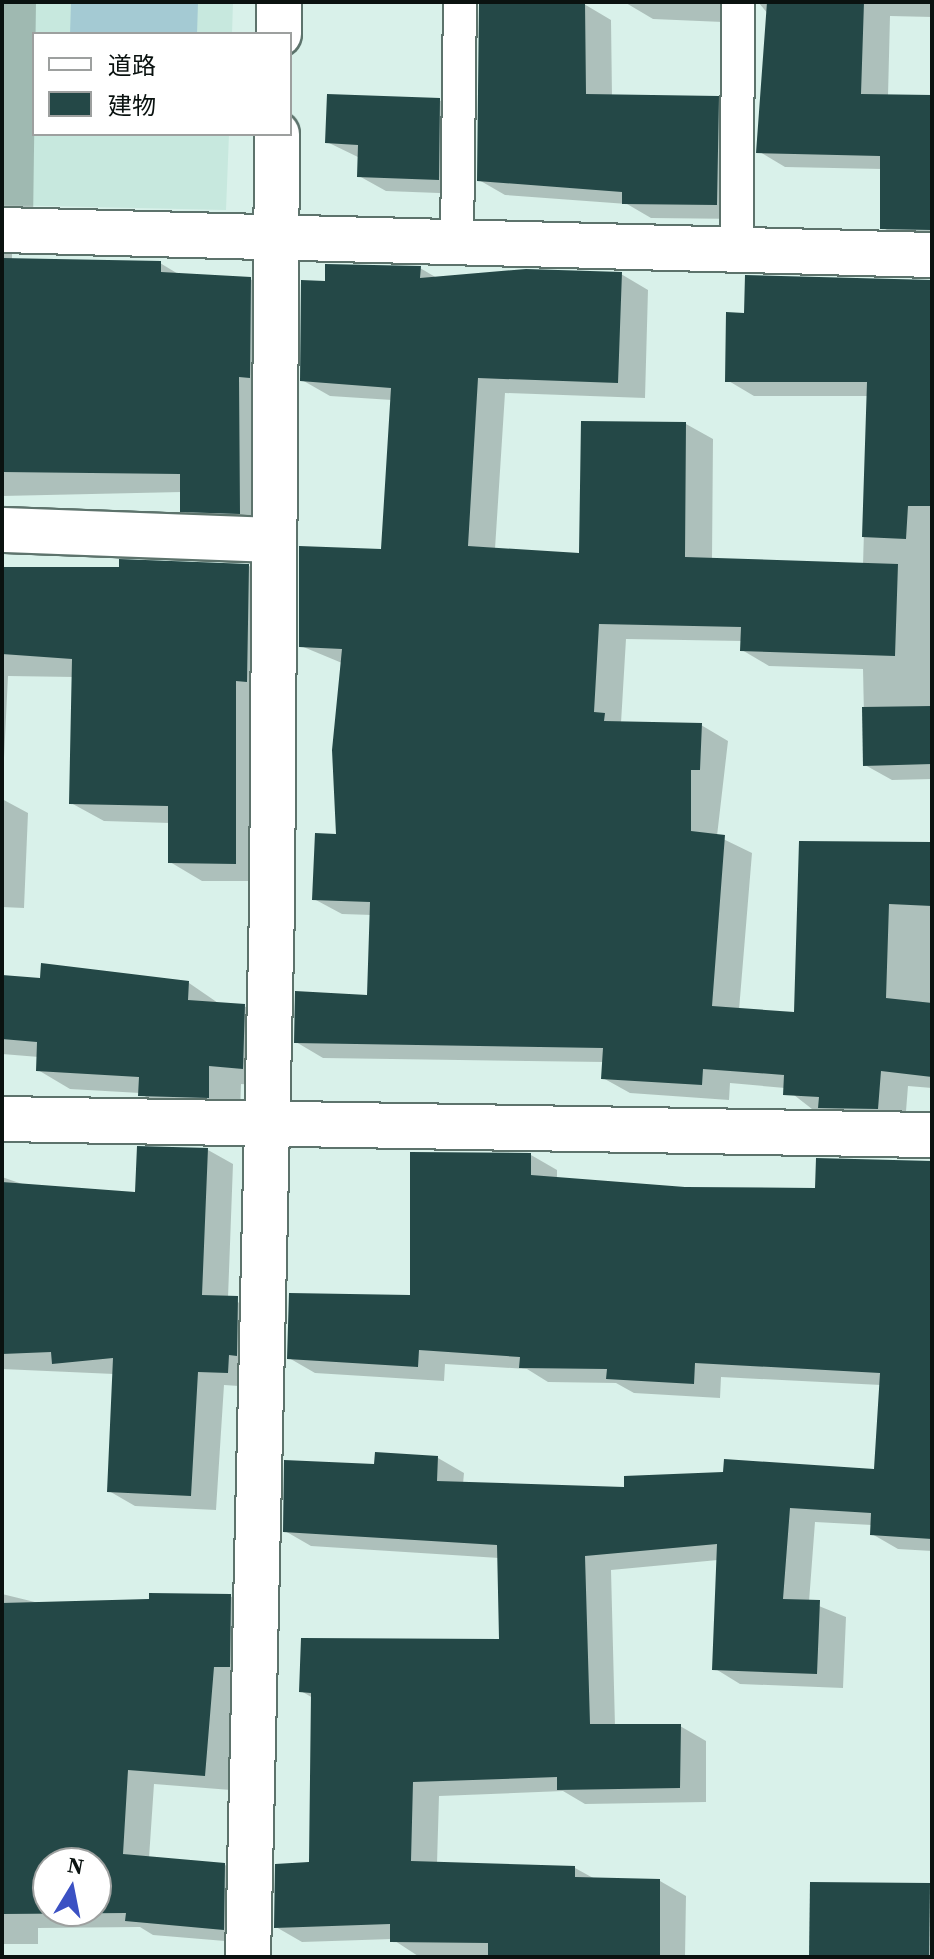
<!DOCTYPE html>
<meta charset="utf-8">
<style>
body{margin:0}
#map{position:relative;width:934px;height:1959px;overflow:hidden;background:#d9f1ea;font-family:"Source Serif 4","Noto Sans JP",serif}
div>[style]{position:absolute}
.built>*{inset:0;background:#c7e8de}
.water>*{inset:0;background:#a4cad3}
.shadow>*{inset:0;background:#0003}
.building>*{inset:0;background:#244847}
.roads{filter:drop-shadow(2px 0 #5d736c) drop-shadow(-2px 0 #5d736c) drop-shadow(0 2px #5d736c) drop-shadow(0 -2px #5d736c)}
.service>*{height:32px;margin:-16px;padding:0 16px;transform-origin:16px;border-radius:16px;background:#fff}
.minor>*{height:44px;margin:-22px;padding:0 22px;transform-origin:22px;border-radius:22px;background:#fff}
span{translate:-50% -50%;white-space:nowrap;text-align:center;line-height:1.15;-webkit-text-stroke:8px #fff;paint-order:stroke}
.frame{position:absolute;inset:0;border:4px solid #0a1210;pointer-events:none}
.legend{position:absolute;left:32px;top:32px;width:260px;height:104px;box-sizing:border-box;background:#fff;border:2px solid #9da09f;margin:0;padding:10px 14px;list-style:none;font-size:24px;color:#0a1210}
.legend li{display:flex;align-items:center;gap:16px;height:40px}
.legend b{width:40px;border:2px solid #9da09f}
.north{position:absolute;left:32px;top:1847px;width:80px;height:80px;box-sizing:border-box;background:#fff;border:2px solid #9da09f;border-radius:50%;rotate:10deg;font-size:22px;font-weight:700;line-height:32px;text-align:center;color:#0a1210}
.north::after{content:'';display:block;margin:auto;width:28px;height:36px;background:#3b51c3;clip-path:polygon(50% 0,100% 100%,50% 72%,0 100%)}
</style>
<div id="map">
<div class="built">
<div style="clip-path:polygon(2px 2px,233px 2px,232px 34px,34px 34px,34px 134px,229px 134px,226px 210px,2px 205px)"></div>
</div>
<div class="water">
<div style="clip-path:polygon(71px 2px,198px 2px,197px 34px,70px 34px)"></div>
</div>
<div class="shadow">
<div style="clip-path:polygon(2px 2px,36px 2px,33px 224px,12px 236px,12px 260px,160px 263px,180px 275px,250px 279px,283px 297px,271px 531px,214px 529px,182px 510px,182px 492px,2px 496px)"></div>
<div style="clip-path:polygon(755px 2px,746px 23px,653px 19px,626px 3px)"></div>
<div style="clip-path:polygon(758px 2px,932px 2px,932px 17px,890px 16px,888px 96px,932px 97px,932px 244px,908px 243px,882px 227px,882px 169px,785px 167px,758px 151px,769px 15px)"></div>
<div style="clip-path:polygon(584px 4px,611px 20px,612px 97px,718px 98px,745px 113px,743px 219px,651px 218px,627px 204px,505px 195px,479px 180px)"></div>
<div style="clip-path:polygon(439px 100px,466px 115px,465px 194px,386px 191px,359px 176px,360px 158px,327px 142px)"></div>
<div style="clip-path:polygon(420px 268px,437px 278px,621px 274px,648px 290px,645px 398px,505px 393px,495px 549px,581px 555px,686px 424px,713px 439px,712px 560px,863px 565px,868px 396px,754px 396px,727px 380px,746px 315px,932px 282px,932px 779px,892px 780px,865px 765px,863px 669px,769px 666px,742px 650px,742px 641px,626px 639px,621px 723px,701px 725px,728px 741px,717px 836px,752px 853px,739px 1010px,796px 1014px,932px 848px,932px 1088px,908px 1086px,905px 1124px,847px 1123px,812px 1109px,785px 1088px,730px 1083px,729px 1100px,630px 1093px,603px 1078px,604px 1062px,323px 1058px,296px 1042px,369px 997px,372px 915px,342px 914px,314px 899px,338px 837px,342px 663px,301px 646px,383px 552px,392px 400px,330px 396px,302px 380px,327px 283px)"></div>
<div style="clip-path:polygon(249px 566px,281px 585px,268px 881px,202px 881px,170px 862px,170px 823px,104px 821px,71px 803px,74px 677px,8px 676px,2px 799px,28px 813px,24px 908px,2px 907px,2px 569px)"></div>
<div style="clip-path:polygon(2px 978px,189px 983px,221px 1005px,244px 1006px,277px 1025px,275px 1086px,241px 1084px,240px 1115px,173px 1114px,140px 1093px,70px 1089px,38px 1070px,39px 1057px,2px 1054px)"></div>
<div style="clip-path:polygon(208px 1150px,233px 1164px,228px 1298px,263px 1313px,254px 1387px,224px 1385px,216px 1510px,135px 1506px,109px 1491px,114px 1374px,2px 1369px,2px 1177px,28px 1186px,137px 1194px)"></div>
<div style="clip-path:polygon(531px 1155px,557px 1170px,557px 1179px,685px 1189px,817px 1190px,932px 1162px,932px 1551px,898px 1549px,872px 1534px,872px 1525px,815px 1522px,809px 1602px,846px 1617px,843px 1688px,740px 1684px,714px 1668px,718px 1560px,611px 1570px,615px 1726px,680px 1726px,706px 1741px,706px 1802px,585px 1804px,563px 1791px,439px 1796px,437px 1864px,575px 1868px,595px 1879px,660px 1881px,686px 1896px,685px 1957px,418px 1956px,392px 1939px,302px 1942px,276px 1927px,311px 1864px,313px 1698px,301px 1691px,501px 1641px,499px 1558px,311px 1546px,285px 1531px,376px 1466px,438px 1458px,464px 1473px,463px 1484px,626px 1489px,876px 1471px,881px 1385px,721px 1377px,720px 1398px,634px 1393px,616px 1383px,548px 1382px,527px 1369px,445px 1364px,444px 1381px,315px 1373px,289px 1358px,412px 1297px)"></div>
<div style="clip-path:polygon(evenodd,2px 1594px,43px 1604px,230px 1596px,256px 1611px,231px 1790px,154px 1784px,149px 1858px,225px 1865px,250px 1880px,249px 1943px,153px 1935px,140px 1927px,38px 1928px,38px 1944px,2px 1944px,2px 1594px,48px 1863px,96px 1863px,96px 1911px,48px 1911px,48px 1863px)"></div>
<div style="clip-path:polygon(812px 1884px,932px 1886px,932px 1957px,811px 1957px)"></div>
</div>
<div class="building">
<div style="clip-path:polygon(585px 2px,586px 94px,719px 96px,717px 205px,622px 204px,622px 192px,477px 181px,479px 3px)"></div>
<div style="clip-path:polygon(767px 2px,864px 2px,861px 94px,932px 95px,932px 230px,880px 229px,880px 156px,756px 153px)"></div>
<div style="clip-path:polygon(327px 94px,440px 98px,439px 180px,357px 177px,358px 145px,325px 143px)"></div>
<div style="clip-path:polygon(2px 258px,161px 261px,161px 272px,251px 277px,250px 378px,239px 377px,240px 514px,180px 512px,180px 474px,2px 472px)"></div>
<div style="clip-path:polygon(325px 264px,421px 266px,420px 278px,526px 269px,622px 272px,618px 383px,478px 378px,468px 546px,579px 553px,581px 421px,686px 422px,685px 557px,898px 564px,895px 656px,740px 651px,741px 627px,599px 624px,594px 712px,605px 713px,604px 721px,702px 723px,700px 770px,691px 770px,691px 831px,725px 835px,712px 1006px,794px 1012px,799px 841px,932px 842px,932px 906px,889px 904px,886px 998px,932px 1003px,932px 1077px,881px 1071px,878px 1109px,818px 1108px,819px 1097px,783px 1095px,784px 1075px,703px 1069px,702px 1085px,601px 1079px,603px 1048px,294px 1043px,295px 991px,367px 995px,370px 902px,312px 900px,315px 833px,336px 834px,332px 750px,342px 649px,299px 647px,299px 546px,381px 549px,391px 388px,300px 381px,301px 280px,325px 281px)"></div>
<div style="clip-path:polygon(745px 275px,932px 280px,932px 506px,908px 506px,906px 539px,862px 537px,867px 382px,725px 382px,726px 312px,744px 313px)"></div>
<div style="clip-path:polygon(119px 559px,249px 564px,247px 682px,236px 681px,236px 864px,168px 863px,168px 806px,69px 804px,72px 659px,2px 654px,2px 567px,119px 567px)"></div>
<div style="clip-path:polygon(932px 706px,932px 764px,863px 766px,862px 707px)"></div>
<div style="clip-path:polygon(41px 963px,189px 981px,188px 1000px,245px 1004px,243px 1069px,209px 1066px,209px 1098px,138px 1096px,139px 1077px,36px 1071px,37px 1042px,2px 1039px,2px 975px,40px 978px)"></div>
<div style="clip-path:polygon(137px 1146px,208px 1148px,202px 1295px,238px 1296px,237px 1356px,229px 1355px,228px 1373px,198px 1372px,191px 1496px,107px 1492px,113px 1358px,52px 1364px,51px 1352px,2px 1354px,2px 1182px,135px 1192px)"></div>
<div style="clip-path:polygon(410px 1152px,531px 1153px,531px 1175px,685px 1187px,815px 1188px,816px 1158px,932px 1161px,932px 1539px,870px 1535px,871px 1513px,790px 1508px,783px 1599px,820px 1600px,817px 1674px,712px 1670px,717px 1544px,585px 1556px,590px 1724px,681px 1724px,680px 1788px,557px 1790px,557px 1777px,413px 1782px,411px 1861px,575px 1866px,575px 1877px,660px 1879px,660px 1956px,488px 1957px,488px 1943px,390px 1942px,390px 1924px,274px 1928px,275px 1864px,309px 1862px,311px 1693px,299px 1692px,301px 1638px,499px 1639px,497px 1545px,283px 1532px,284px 1460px,374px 1464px,375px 1452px,438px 1456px,437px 1481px,624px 1487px,624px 1476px,723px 1472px,724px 1459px,874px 1469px,880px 1373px,695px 1363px,694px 1384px,606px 1379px,607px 1369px,519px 1368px,520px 1357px,419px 1350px,418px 1367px,287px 1359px,289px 1293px,410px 1295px)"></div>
<div style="clip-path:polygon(evenodd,149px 1593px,231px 1594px,230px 1667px,214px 1667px,205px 1776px,128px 1770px,123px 1854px,225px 1863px,224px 1930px,125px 1921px,126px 1913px,2px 1914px,2px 1603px,149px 1599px,149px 1593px,48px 1863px,96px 1863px,96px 1911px,48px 1911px,48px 1863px)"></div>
<div style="clip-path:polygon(810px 1882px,930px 1883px,929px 1957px,809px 1957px)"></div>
</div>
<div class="roads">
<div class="service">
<div style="left:457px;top:242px;width:240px;rotate:-89.3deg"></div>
<div style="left:737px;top:245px;width:243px;rotate:-89.8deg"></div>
</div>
<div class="minor">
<div style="left:279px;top:34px;width:32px;rotate:-90deg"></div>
<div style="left:2px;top:230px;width:930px;rotate:1.54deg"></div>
<div style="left:2px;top:530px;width:270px;rotate:2.1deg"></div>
<div style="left:2px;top:1119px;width:930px;rotate:0.99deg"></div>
<div style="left:248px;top:1957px;width:1049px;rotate:-88.69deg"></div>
<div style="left:272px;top:908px;width:774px;rotate:-89.63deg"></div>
</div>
</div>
<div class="frame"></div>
<ul class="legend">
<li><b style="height:10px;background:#fff"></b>道路</li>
<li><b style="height:22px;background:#244847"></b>建物</li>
</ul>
<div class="north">N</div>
</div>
